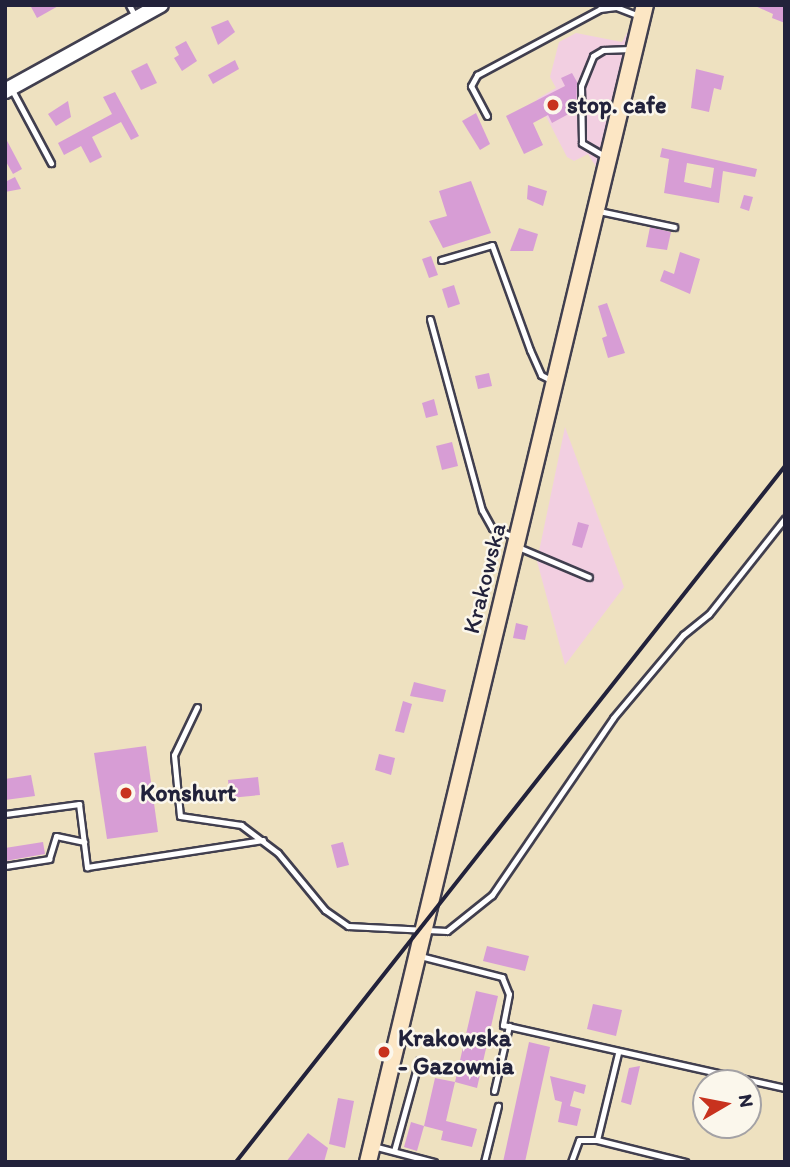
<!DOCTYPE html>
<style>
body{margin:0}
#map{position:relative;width:790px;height:1167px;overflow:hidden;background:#eee1c0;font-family:Itim,sans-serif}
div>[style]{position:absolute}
.built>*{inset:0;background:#f2cfe1}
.building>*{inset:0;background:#d79dd5}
.roads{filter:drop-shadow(2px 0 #413f4f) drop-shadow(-2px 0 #413f4f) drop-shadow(0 2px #413f4f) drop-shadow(0 -2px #413f4f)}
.service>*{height:5px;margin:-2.5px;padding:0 2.5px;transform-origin:2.5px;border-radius:2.5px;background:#fff}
.tertiary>*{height:14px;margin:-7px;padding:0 7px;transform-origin:7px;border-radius:7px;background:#fff}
.secondary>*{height:16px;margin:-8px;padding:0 8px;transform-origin:8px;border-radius:8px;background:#fce6c4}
.rail>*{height:3.5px;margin:-1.75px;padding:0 1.75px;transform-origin:1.75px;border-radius:1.75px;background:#22223b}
.dots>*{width:19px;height:19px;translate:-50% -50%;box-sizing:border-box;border:4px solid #fbf7ec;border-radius:50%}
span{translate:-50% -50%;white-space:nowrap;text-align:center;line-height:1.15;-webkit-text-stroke:5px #fbf7ec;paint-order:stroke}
.poi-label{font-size:24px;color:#22223b;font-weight:700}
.left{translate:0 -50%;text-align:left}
.street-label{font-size:24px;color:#22223b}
.frame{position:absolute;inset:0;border:7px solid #22223b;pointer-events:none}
.north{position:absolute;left:692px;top:1069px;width:70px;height:70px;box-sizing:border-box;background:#fbf7ec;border:2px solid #a4a2a5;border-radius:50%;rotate:80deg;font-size:19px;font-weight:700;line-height:28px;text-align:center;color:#22223b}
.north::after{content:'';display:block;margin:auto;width:24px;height:32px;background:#c8321e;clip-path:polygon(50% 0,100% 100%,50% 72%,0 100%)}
</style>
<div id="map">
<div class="built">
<div style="clip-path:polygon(634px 21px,598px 170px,588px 154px,574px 161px,567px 157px,537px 99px,556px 88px,550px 77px,559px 42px,576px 33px,622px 42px)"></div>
<div style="clip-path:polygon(565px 427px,624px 587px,565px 665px,537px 561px)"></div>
</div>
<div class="building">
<div style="clip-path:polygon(30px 5px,60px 5px,37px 18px)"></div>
<div style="clip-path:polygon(753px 5px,785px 5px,785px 23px,772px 18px,773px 14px)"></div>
<div style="clip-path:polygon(228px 20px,235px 32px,218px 45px,211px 27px)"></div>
<div style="clip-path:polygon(186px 41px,197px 61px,182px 71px,174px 58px,179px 55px,175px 47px)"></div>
<div style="clip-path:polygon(235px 60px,239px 69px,213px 84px,208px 75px)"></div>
<div style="clip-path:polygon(147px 63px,157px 83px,141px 90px,131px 71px)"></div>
<div style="clip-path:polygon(696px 69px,724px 76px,721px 90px,714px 88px,709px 112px,691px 108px)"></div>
<div style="clip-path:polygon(572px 73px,577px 82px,576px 110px,552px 123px,548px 115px,533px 123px,543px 145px,524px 154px,506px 116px,565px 86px,561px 78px)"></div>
<div style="clip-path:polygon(115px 92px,139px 136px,131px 140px,121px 122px,92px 137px,102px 157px,90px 163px,81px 146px,64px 155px,58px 143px,112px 114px,103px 97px)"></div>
<div style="clip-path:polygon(68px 101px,71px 117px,56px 126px,48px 114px)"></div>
<div style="clip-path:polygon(476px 113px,490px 144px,480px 150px,462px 121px)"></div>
<div style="clip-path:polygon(5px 137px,22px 169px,13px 174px,5px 160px)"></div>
<div style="clip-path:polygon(evenodd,662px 148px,757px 169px,755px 177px,723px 171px,719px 203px,664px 193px,669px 159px,660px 157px,662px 148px,687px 163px,714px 168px,711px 188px,684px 182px,687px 163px)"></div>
<div style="clip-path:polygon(15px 177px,21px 189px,5px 192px,5px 182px)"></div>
<div style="clip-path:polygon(471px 181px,491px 233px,443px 248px,429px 221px,447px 216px,439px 191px)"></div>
<div style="clip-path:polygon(528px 185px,547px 191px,543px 206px,527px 199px)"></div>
<div style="clip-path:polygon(744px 195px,753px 197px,749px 211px,740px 208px)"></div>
<div style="clip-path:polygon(650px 227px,671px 232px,667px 250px,646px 247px)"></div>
<div style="clip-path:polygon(519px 228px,538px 234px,533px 251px,510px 251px)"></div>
<div style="clip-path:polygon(680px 252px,700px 259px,690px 294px,660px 281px,664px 270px,674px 274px)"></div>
<div style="clip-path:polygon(431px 256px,438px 275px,429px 278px,422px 259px)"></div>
<div style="clip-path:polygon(454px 285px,460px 304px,448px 308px,442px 289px)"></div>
<div style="clip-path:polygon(607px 303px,625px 353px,608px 358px,602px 338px,607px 336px,598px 306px)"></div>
<div style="clip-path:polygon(489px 373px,492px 386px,478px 389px,475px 376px)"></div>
<div style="clip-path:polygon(434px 399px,438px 415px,426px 418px,422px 403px)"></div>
<div style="clip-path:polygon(452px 442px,458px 466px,442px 470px,436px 446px)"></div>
<div style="clip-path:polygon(578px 522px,589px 525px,582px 548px,572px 545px)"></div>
<div style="clip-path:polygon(516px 623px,528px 626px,525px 640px,513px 638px)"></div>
<div style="clip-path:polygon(414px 682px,446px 690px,443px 702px,410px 696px)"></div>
<div style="clip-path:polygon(403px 701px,412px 704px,404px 733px,395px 731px)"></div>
<div style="clip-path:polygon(146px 746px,158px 832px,107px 839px,94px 753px)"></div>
<div style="clip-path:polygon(379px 754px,395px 758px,391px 775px,375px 770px)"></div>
<div style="clip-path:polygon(31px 775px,35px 796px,5px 800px,5px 779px)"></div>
<div style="clip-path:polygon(258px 777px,260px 795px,230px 798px,228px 780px)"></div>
<div style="clip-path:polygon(43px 842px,45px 854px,5px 861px,5px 848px)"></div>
<div style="clip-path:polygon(343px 842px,349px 865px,337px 868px,331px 845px)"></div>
<div style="clip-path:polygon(487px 946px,529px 956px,525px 971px,483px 961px)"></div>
<div style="clip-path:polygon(476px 991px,498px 996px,477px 1088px,455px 1082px)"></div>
<div style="clip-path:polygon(593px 1004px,622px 1010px,616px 1036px,587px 1029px)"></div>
<div style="clip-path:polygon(529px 1042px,550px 1047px,525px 1162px,503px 1162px)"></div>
<div style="clip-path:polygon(640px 1066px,631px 1105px,621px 1102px,629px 1068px)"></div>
<div style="clip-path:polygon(550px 1076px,586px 1085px,584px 1094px,574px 1091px,570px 1106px,581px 1109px,577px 1126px,558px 1122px,562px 1102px,555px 1100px)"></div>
<div style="clip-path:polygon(435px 1078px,455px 1082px,446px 1121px,477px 1129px,472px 1147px,441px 1140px,443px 1131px,424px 1126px)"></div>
<div style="clip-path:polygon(338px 1098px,354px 1101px,345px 1148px,329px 1144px)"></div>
<div style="clip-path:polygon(411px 1122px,424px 1126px,417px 1151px,404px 1147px)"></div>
<div style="clip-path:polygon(308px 1133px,328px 1148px,324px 1162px,286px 1162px)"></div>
</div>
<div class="roads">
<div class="service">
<div style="left:129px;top:5px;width:15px;rotate:62deg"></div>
<div style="left:12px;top:90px;width:83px;rotate:61.9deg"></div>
<div style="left:487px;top:116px;width:34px;rotate:-118deg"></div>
<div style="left:471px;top:86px;width:13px;rotate:-61deg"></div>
<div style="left:477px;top:75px;width:140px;rotate:-28.2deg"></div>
<div style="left:600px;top:9px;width:16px;rotate:-7deg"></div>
<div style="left:616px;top:7px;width:25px;rotate:21deg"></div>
<div style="left:606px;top:157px;width:28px;rotate:-150deg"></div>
<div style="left:582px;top:143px;width:57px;rotate:-91deg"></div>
<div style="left:581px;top:86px;width:32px;rotate:-68deg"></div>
<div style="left:593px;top:56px;width:12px;rotate:-31deg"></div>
<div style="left:603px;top:50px;width:28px;rotate:-2deg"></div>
<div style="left:599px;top:211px;width:77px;rotate:12deg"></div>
<div style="left:441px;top:260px;width:53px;rotate:-16.4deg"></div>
<div style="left:492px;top:245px;width:112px;rotate:70.1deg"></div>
<div style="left:530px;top:350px;width:27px;rotate:66deg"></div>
<div style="left:541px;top:375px;width:11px;rotate:27deg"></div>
<div style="left:430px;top:319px;width:198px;rotate:74.8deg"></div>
<div style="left:482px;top:510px;width:21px;rotate:61deg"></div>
<div style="left:492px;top:528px;width:24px;rotate:22deg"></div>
<div style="left:518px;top:547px;width:77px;rotate:22.9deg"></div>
<div style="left:197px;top:707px;width:53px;rotate:115.6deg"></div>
<div style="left:174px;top:755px;width:61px;rotate:84.4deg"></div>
<div style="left:180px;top:816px;width:62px;rotate:8.4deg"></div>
<div style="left:241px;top:825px;width:46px;rotate:37.1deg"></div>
<div style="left:278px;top:853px;width:74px;rotate:50.5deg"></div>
<div style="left:325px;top:910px;width:28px;rotate:35deg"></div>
<div style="left:348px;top:926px;width:99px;rotate:2.9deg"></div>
<div style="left:447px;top:931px;width:58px;rotate:-38.7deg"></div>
<div style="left:492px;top:895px;width:214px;rotate:-55.6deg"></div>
<div style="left:613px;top:718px;width:109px;rotate:-49.9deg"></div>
<div style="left:683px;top:635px;width:33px;rotate:-39deg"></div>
<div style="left:709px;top:614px;width:122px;rotate:-51.6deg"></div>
<div style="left:5px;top:814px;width:75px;rotate:-7.7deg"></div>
<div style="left:79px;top:804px;width:64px;rotate:82.8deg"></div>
<div style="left:87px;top:867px;width:178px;rotate:-8.7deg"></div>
<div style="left:5px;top:866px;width:45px;rotate:-9deg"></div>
<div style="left:49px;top:859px;width:24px;rotate:-73deg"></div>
<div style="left:56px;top:836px;width:29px;rotate:12deg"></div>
<div style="left:420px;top:956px;width:85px;rotate:14.4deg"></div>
<div style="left:502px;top:977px;width:18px;rotate:68deg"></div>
<div style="left:509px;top:994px;width:32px;rotate:101deg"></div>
<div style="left:503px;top:1025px;width:289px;rotate:12.6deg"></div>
<div style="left:494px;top:1091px;width:67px;rotate:-77deg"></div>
<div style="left:597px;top:1140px;width:91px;rotate:14deg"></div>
<div style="left:373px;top:1146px;width:63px;rotate:14.7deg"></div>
<div style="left:394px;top:1151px;width:94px;rotate:-74.6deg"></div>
<div style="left:484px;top:1162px;width:58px;rotate:-76deg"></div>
<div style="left:571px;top:1162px;width:23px;rotate:-70deg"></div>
<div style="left:579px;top:1140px;width:18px"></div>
<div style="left:597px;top:1140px;width:89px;rotate:-76.4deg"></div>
</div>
<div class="tertiary">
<div style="left:5px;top:91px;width:178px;rotate:-28.9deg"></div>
</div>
<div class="secondary">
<div style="left:368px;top:1162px;width:1190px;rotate:-76.54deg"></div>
</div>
</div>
<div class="rail">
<div style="left:236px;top:1162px;width:886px;rotate:-51.73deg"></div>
</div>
<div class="dots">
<div style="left:553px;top:105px;background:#c8321e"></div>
<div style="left:126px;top:793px;background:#c8321e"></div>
<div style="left:384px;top:1052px;background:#c8321e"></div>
</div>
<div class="poi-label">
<span class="left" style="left:567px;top:105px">stop. cafe</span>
<span class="left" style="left:140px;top:793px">Konshurt</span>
<span class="left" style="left:398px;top:1052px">Krakowska<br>- Gazownia</span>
</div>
<div class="street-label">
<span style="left:484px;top:578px;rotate:-76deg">Krakowska</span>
</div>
<div class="frame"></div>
<div class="north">N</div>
</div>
